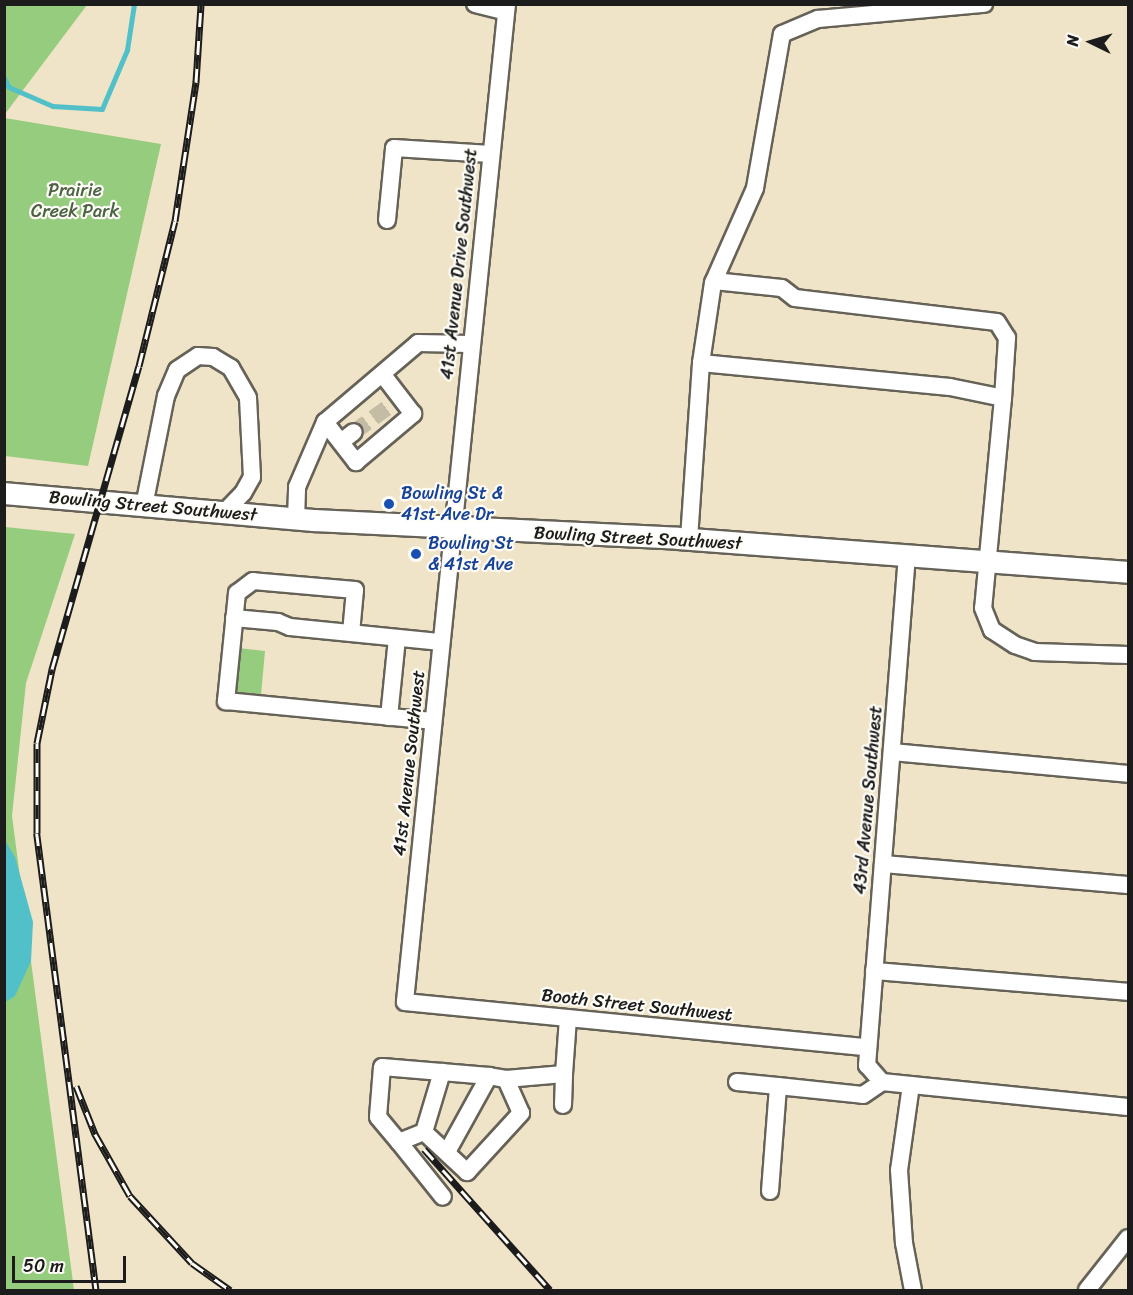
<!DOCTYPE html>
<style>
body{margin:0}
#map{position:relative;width:1133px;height:1295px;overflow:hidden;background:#efe4c7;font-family:Sriracha,sans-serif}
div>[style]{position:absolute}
.green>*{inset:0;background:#95cc7e}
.water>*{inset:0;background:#52c0c8}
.stream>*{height:4.5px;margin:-2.25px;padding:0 2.25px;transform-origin:2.25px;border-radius:2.25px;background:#52c0c8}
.minor-tunnel>*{height:16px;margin-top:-8px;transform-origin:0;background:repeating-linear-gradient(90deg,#c5bca5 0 16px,transparent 0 24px)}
.roads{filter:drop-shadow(2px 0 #666258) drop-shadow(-2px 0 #666258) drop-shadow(0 2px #666258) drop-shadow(0 -2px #666258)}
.minor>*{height:16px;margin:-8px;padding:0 8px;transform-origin:8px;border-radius:8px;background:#fff}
.major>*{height:21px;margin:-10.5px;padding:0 10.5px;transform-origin:10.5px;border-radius:10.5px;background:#fff}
.rail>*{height:7px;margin-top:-3.5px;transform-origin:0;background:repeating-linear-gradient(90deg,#fdfcf7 0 14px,#1c1c1c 0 28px);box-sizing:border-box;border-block:2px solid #1c1c1c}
.dots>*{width:16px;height:16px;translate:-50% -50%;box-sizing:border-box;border:3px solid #fdfcf7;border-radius:50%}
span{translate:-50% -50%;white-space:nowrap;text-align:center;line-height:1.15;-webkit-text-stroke:4.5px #fdfcf7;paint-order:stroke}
.park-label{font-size:18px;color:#4c6243}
.street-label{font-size:18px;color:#1c1c1c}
.transit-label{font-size:18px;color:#164399}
.left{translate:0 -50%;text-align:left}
.frame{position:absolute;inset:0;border:6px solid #1c1c1c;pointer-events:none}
.north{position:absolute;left:1061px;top:12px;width:60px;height:60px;-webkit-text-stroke:4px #fdfcf7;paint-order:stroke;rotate:275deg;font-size:16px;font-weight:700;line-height:24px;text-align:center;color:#1c1c1c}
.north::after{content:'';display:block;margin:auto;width:21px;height:27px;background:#1c1c1c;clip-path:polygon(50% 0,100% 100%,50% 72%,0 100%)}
.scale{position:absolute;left:12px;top:1256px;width:114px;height:27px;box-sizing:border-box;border:3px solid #1c1c1c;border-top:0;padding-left:8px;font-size:18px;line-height:21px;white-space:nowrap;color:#1c1c1c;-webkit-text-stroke:4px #fdfcf7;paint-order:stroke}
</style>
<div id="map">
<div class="green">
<div style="clip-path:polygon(5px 4px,87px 5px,5px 114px,4px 5px)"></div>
<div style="clip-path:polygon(5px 118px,161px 144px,88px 466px,5px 456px)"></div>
<div style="clip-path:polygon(5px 527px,75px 534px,26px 683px,12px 816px,74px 1290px,5px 1290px)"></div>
<div style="clip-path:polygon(238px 648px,265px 651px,261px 695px,234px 693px)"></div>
</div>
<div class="water">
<div style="clip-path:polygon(4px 839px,15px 857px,33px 922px,31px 961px,15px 996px,5px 1002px)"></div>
</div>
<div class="stream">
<div style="left:4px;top:77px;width:11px;rotate:63deg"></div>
<div style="left:9px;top:87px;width:48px;rotate:23.4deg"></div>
<div style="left:53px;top:106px;width:49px;rotate:3.5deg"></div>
<div style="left:102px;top:109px;width:64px;rotate:-67deg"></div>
<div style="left:127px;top:50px;width:47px;rotate:-81.3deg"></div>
</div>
<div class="minor-tunnel">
<div style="left:354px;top:432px;width:46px;rotate:-36.1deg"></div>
</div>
<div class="roads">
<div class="minor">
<div style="left:475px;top:4px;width:32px;rotate:14deg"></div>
<div style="left:507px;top:4px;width:1003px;rotate:95.84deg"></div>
<div style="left:405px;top:1002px;width:463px;rotate:5.6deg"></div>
<div style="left:387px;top:220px;width:72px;rotate:-84.4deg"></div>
<div style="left:394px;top:148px;width:97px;rotate:3.5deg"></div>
<div style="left:714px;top:281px;width:68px;rotate:5.9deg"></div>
<div style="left:782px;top:288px;width:16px;rotate:38deg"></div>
<div style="left:795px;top:298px;width:203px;rotate:6.8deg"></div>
<div style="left:997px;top:322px;width:19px;rotate:58deg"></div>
<div style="left:1007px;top:338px;width:60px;rotate:93.8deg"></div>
<div style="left:701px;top:363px;width:81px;rotate:-81.5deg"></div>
<div style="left:713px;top:283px;width:104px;rotate:-66.1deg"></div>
<div style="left:755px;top:188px;width:156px;rotate:-80.1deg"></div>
<div style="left:782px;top:34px;width:39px;rotate:-23deg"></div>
<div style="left:818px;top:19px;width:167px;rotate:-5.2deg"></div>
<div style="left:325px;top:422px;width:51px;rotate:52.2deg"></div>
<div style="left:356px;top:462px;width:75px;rotate:-40.1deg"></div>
<div style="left:413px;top:414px;width:49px;rotate:-127.6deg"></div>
<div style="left:341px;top:442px;width:16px;rotate:-38deg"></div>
<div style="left:144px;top:506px;width:112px;rotate:-78.7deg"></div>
<div style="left:166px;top:396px;width:28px;rotate:-67deg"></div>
<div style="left:177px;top:370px;width:25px;rotate:-34deg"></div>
<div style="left:198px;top:356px;width:15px;rotate:4deg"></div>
<div style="left:213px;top:357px;width:21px;rotate:31deg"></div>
<div style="left:231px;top:368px;width:34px;rotate:60deg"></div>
<div style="left:248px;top:398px;width:79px;rotate:87.1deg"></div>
<div style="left:252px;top:477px;width:18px;rotate:119deg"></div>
<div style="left:243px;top:493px;width:28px;rotate:134deg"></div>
<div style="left:296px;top:519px;width:32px;rotate:-88deg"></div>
<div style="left:297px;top:487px;width:71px;rotate:-66.7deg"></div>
<div style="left:325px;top:422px;width:122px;rotate:-40.3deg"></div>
<div style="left:418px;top:343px;width:52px;rotate:1.1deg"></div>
<div style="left:689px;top:539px;width:176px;rotate:-86.1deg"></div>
<div style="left:701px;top:363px;width:250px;rotate:5.5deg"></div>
<div style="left:950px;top:387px;width:54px;rotate:11.7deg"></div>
<div style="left:1003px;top:398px;width:211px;rotate:95.4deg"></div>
<div style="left:983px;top:608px;width:24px;rotate:68deg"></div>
<div style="left:992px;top:630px;width:27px;rotate:33deg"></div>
<div style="left:1015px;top:645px;width:21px;rotate:19deg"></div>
<div style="left:1035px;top:652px;width:93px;rotate:1.8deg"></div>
<div style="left:907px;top:555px;width:512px;rotate:94.48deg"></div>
<div style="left:867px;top:1065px;width:23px;rotate:49deg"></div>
<div style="left:882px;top:1082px;width:247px;rotate:5.8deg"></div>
<div style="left:234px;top:618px;width:44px;rotate:5.2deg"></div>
<div style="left:278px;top:622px;width:13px;rotate:23deg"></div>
<div style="left:290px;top:627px;width:152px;rotate:5.7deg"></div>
<div style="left:351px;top:633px;width:43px;rotate:-84.7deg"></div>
<div style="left:355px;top:590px;width:102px;rotate:-175deg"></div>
<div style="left:253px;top:581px;width:20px;rotate:143deg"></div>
<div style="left:237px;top:593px;width:109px;rotate:95.8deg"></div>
<div style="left:226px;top:701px;width:207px;rotate:5.5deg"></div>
<div style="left:389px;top:717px;width:79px;rotate:-84.2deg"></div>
<div style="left:892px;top:752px;width:237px;rotate:5.3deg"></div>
<div style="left:883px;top:864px;width:246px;rotate:4.9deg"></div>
<div style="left:874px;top:971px;width:255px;rotate:4.7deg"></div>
<div style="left:506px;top:1079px;width:58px;rotate:-4.9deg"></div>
<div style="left:564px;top:1074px;width:56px;rotate:-85.9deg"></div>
<div style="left:737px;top:1082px;width:41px;rotate:5.6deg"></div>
<div style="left:911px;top:1085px;width:86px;rotate:98deg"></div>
<div style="left:899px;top:1170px;width:73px;rotate:86.1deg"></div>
<div style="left:904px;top:1243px;width:48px;rotate:79.2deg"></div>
<div style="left:563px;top:1105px;width:31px;rotate:-88deg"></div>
<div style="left:424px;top:1132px;width:59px;rotate:42.9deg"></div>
<div style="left:467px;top:1172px;width:80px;rotate:-47.5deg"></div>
<div style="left:521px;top:1113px;width:37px;rotate:-114deg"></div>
<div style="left:506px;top:1079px;width:17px;rotate:-170deg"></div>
<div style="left:489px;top:1076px;width:107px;rotate:-175.2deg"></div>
<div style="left:382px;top:1067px;width:50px;rotate:94.6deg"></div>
<div style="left:378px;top:1117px;width:33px;rotate:50deg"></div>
<div style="left:399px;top:1142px;width:27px;rotate:-22deg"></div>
<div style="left:424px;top:1132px;width:63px;rotate:-73.3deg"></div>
<div style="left:399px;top:1142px;width:70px;rotate:51.3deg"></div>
<div style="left:447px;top:1152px;width:87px;rotate:-61.1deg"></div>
<div style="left:770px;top:1191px;width:105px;rotate:-85.6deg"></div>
<div style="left:778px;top:1086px;width:85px;rotate:6deg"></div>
<div style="left:863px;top:1095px;width:23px;rotate:-34deg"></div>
<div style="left:1087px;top:1290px;width:66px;rotate:-51.7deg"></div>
</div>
<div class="major">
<div style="left:4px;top:493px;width:311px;rotate:5deg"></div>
<div style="left:314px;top:520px;width:364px;rotate:2.8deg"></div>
<div style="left:678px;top:538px;width:451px;rotate:4.3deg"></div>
</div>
</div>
<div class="rail">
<div style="left:76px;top:1086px;width:52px;rotate:68.4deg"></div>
<div style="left:95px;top:1134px;width:71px;rotate:60.6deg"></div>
<div style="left:130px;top:1196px;width:91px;rotate:47.2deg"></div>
<div style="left:192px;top:1263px;width:47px;rotate:35.4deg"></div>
<div style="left:424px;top:1149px;width:189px;rotate:48.2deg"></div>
<div style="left:96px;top:1290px;width:461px;rotate:-97.4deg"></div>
<div style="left:37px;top:833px;width:90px;rotate:-90deg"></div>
<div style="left:37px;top:743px;width:76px;rotate:-78.5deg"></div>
<div style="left:52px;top:669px;width:315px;rotate:-74deg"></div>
<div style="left:139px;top:366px;width:149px;rotate:-76.1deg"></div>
<div style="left:175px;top:221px;width:141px;rotate:-81.4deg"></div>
<div style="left:196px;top:82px;width:78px;rotate:-86.3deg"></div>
</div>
<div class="dots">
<div style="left:389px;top:504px;background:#1a4fb4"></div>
<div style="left:416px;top:554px;background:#1a4fb4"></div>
</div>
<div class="park-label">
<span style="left:75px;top:201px">Prairie<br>Creek Park</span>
</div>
<div class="street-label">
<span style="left:459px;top:264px;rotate:-84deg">41st Avenue Drive Southwest</span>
<span style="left:153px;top:506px;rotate:5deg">Bowling Street Southwest</span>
<span style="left:638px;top:538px;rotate:3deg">Bowling Street Southwest</span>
<span style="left:409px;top:763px;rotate:-84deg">41st Avenue Southwest</span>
<span style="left:868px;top:800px;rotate:-85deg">43rd Avenue Southwest</span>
<span style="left:637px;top:1005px;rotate:6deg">Booth Street Southwest</span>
</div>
<div class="transit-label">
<span class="left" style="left:401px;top:504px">Bowling St &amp;<br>41st Ave Dr</span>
<span class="left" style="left:428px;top:554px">Bowling St<br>&amp; 41st Ave</span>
</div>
<div class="frame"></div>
<div class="north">N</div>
<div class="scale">50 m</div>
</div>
